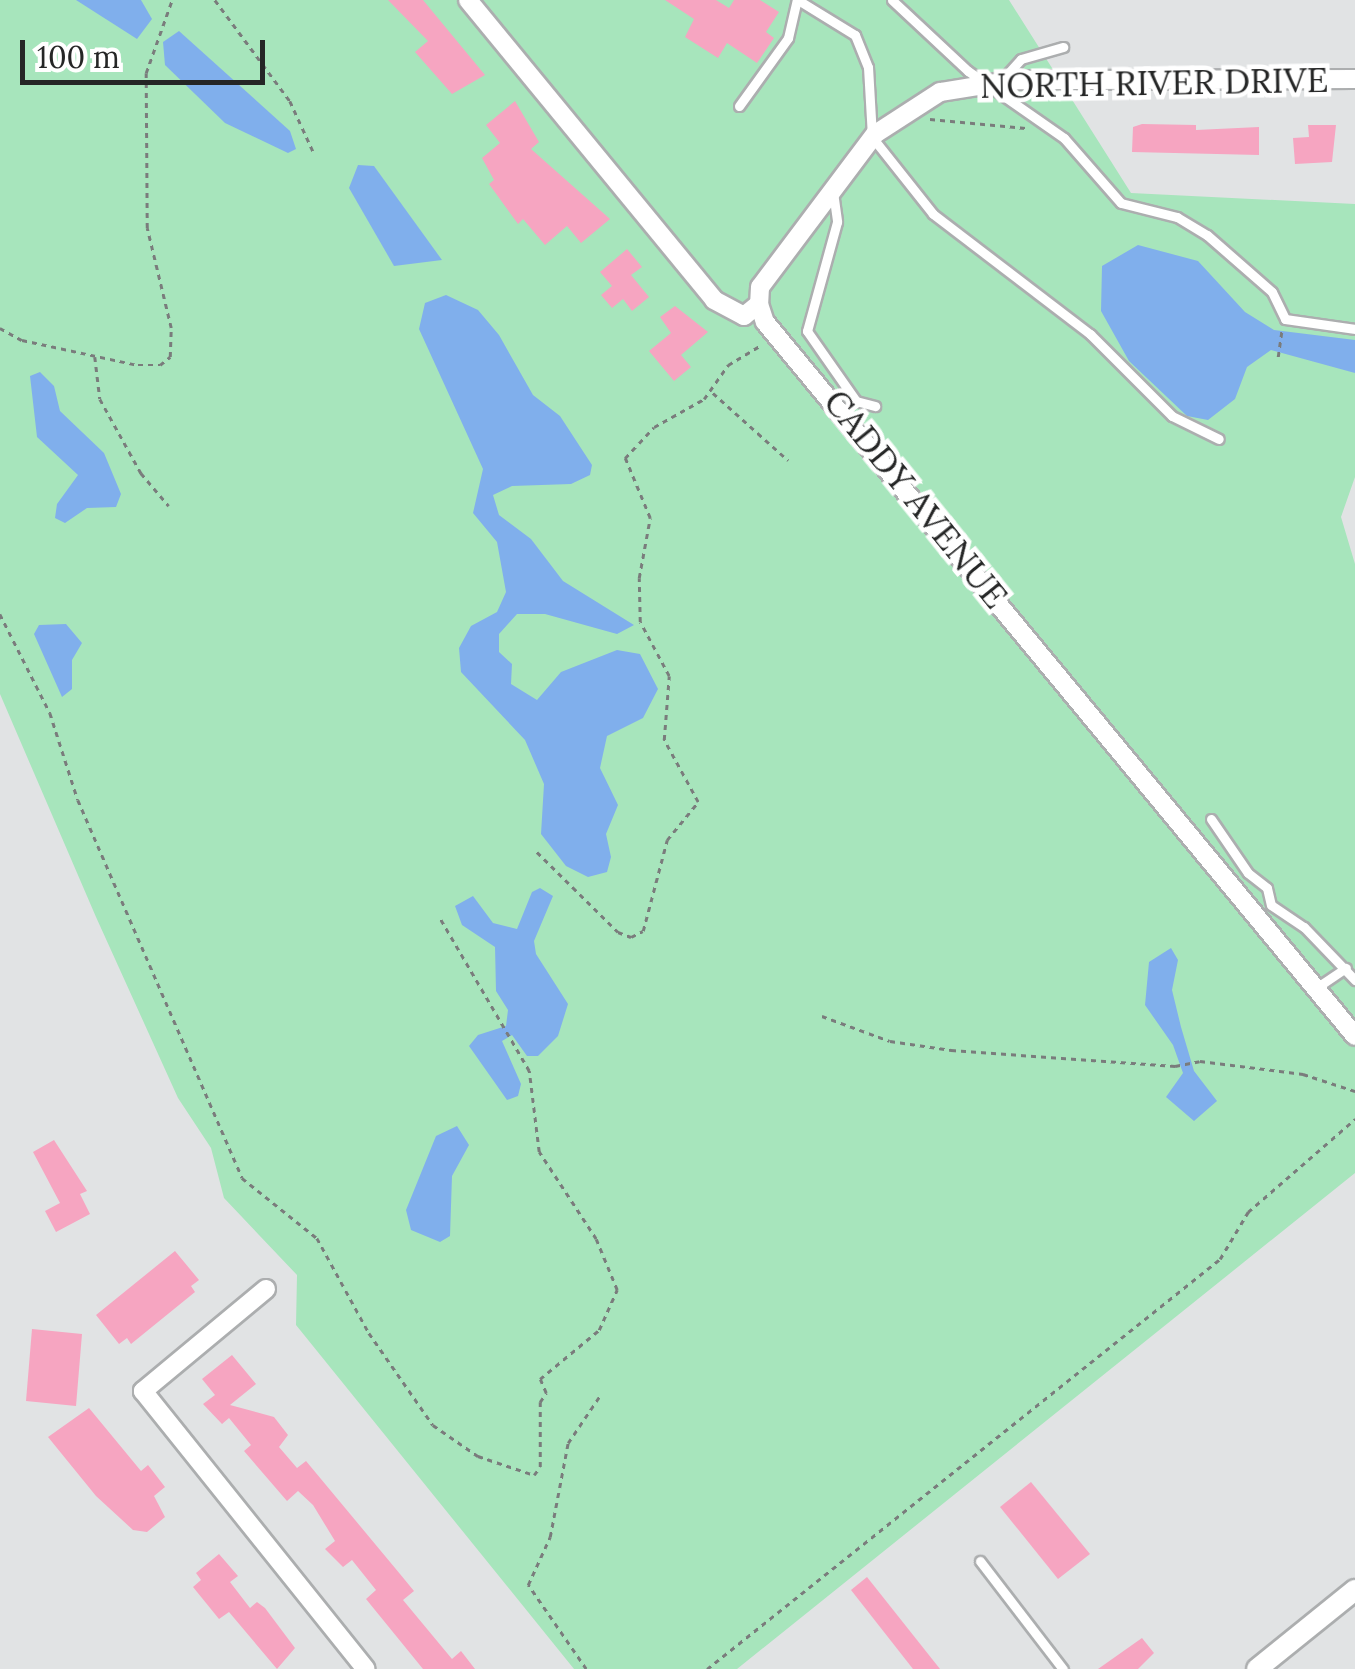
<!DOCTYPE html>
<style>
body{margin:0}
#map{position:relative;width:1355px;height:1669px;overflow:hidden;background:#e1e3e4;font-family:Lora,serif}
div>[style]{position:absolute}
.green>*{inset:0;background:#a7e5bc}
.water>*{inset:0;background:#80afec}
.building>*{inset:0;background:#f6a5c1}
.path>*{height:2.5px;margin-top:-1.25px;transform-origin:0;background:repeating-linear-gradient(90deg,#7a7c7c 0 5px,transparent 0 10px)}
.roads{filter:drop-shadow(2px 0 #acaeaf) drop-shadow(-2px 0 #acaeaf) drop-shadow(0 2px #acaeaf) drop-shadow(0 -2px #acaeaf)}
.service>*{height:9px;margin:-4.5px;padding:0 4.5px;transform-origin:4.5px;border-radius:4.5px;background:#fff}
.minor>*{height:18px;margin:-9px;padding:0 9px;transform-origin:9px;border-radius:9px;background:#fff}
.tertiary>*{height:20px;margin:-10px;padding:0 10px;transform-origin:10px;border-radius:10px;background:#fff}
span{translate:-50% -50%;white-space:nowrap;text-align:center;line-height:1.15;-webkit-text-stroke:9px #fff;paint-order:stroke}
.street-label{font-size:35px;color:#252626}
.scale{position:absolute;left:20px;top:40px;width:245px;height:45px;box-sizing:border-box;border:5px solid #252626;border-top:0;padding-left:12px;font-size:30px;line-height:35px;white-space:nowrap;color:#252626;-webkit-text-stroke:8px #fff;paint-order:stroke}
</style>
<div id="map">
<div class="green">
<div style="clip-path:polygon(0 0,1009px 0,1131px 193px,1355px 204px,1355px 477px,1341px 517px,1355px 564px,1355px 1173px,737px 1669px,574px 1669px,296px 1325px,297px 1275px,224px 1198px,211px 1148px,178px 1098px,96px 917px,0 694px)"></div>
</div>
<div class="water">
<div style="clip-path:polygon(76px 0,141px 0,152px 19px,137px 39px)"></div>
<div style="clip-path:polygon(179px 31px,290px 131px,296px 149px,288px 153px,225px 123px,165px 65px,163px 42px)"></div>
<div style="clip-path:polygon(358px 165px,374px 166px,442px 260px,394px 266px,349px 188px)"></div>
<div style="clip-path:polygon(1138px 245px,1198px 261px,1245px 312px,1274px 330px,1355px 340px,1355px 373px,1271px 350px,1247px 367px,1235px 399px,1208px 420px,1187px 416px,1129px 361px,1101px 311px,1102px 266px)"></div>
<div style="clip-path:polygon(446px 295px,478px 310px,499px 335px,533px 395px,560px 416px,592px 465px,590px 475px,571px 484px,512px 486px,493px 495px,499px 515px,531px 539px,563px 581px,634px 625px,617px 634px,545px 614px,517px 614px,499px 634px,499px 652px,512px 664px,511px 684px,537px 700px,561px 672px,617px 650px,640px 654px,658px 689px,643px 718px,607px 736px,600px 768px,618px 805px,606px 834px,611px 857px,607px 872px,588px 877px,566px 866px,541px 834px,544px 784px,525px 740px,461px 672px,459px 648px,471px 626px,497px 612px,506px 592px,497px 542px,473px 513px,483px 469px,419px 329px,425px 303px)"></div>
<div style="clip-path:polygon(40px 372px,54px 386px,60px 411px,104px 453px,121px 494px,116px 507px,87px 508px,65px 523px,55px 518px,57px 504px,78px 475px,37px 437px,30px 376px)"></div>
<div style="clip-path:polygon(66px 624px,82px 643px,72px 660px,72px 689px,62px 697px,34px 634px,39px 625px)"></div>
<div style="clip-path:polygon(540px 888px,553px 896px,534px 941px,536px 954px,568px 1004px,558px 1036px,538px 1056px,527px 1056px,512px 1035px,502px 1041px,521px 1084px,518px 1096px,507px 1100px,469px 1046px,478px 1035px,506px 1026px,508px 1010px,496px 991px,495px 947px,462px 925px,455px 906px,473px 896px,493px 923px,517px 929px,532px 892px)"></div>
<div style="clip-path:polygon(1171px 948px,1178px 960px,1172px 990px,1181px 1027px,1194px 1071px,1217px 1101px,1194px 1121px,1166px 1097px,1183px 1073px,1173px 1045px,1145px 1005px,1149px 962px)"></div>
<div style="clip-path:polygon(457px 1126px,469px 1145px,452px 1176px,450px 1236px,440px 1242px,411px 1230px,406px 1210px,436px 1136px)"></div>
</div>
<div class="building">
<div style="clip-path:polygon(388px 0,423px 0,485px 75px,452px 94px,415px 52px,428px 41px)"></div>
<div style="clip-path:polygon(665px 0,716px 0,729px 8px,734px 0,760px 0,779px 12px,766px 32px,774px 38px,757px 63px,727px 43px,718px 58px,685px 37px,694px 19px)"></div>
<div style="clip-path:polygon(515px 101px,539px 142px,531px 149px,610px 219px,581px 243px,567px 226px,545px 245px,523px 219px,518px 224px,489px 184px,494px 180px,482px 158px,500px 143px,486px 125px)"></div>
<div style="clip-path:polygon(1142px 124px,1196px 125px,1196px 130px,1259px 127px,1259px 155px,1132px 152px,1133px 127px)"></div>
<div style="clip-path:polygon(1308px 125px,1336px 125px,1332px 162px,1295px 164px,1293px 138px,1309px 137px)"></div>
<div style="clip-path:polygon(627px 249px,642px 267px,631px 275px,649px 297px,632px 311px,623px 299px,612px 308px,601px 295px,612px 286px,600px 272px)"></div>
<div style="clip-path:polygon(675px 306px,708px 332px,681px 355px,691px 367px,674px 381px,649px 351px,671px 333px,660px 317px)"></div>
<div style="clip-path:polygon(54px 1140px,87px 1191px,80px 1194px,90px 1214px,56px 1232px,45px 1211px,60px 1203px,33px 1152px)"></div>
<div style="clip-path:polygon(175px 1251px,199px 1280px,191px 1286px,195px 1292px,131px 1344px,127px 1338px,119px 1344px,96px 1315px)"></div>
<div style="clip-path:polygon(32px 1329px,82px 1334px,76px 1406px,26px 1401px)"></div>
<div style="clip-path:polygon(232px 1355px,256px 1384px,230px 1405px,274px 1417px,288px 1435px,279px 1447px,297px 1468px,306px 1461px,400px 1574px,414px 1591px,403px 1600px,452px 1659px,461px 1651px,475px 1669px,423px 1669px,366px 1599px,376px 1590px,352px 1560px,343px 1567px,325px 1549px,335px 1541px,313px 1505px,298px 1491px,287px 1501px,244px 1451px,251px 1445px,229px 1418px,222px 1424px,203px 1404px,215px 1395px,202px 1379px)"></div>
<div style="clip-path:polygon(89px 1408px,141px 1471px,148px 1465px,165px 1487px,154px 1496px,165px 1517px,147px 1532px,133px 1530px,96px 1496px,48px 1437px)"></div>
<div style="clip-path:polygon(1031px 1482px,1090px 1554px,1058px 1579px,1000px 1507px)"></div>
<div style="clip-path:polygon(219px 1554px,238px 1576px,230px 1582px,250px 1608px,257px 1602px,265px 1608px,295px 1648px,277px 1669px,229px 1612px,219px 1619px,193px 1587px,201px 1580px,196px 1573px)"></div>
<div style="clip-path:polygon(867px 1577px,940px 1669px,913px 1669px,851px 1590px)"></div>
<div style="clip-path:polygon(1142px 1638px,1154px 1653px,1138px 1669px,1098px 1669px)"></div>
</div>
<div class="path">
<div style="left:215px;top:0;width:126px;rotate:53.4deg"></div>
<div style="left:290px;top:101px;width:55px;rotate:65.3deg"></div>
<div style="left:930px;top:119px;width:96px;rotate:5.4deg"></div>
<div style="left:0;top:328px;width:25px;rotate:29deg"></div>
<div style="left:22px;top:340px;width:119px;rotate:12.2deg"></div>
<div style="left:138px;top:365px;width:22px"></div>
<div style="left:160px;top:365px;width:13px;rotate:-39deg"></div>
<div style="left:170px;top:357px;width:29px;rotate:-88deg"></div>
<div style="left:171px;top:328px;width:103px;rotate:-103.5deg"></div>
<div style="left:147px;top:228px;width:155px;rotate:-90.4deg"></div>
<div style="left:146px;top:73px;width:77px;rotate:-70.4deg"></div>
<div style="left:95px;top:357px;width:42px;rotate:83.2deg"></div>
<div style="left:100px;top:399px;width:85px;rotate:61deg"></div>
<div style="left:141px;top:473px;width:43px;rotate:49.7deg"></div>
<div style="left:1278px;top:357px;width:27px;rotate:-82deg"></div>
<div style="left:713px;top:393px;width:101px;rotate:41.8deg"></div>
<div style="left:0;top:614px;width:111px;rotate:63.2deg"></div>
<div style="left:50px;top:713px;width:91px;rotate:72.2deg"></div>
<div style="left:78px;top:800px;width:412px;rotate:66.5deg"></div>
<div style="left:242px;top:1178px;width:96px;rotate:38.7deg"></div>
<div style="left:317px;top:1238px;width:108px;rotate:61.3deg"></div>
<div style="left:369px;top:1333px;width:112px;rotate:55.2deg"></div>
<div style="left:433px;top:1425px;width:55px;rotate:34.6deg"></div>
<div style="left:478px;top:1456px;width:59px;rotate:18.7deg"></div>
<div style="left:534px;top:1475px;width:10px;rotate:-53deg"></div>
<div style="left:540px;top:1467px;width:65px;rotate:-90deg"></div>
<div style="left:540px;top:1402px;width:11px;rotate:-56deg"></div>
<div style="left:546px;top:1393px;width:15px;rotate:-113deg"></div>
<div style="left:540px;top:1379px;width:77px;rotate:-39.7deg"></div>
<div style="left:599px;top:1330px;width:44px;rotate:-65.8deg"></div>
<div style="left:617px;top:1290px;width:55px;rotate:-112.4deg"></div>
<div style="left:596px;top:1239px;width:104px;rotate:-123.2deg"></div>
<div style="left:539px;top:1152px;width:82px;rotate:-97deg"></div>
<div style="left:529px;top:1071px;width:178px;rotate:-120.3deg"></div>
<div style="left:537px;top:852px;width:114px;rotate:44.6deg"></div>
<div style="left:618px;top:932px;width:14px;rotate:21deg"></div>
<div style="left:631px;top:937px;width:13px;rotate:-27deg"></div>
<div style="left:643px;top:931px;width:94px;rotate:-75.2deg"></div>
<div style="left:667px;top:840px;width:49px;rotate:-50.8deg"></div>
<div style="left:698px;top:802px;width:71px;rotate:-118.7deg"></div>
<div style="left:664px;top:740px;width:64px;rotate:-85.5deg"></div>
<div style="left:669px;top:676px;width:61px;rotate:-118.2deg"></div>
<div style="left:640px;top:622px;width:44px;rotate:-91.3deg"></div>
<div style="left:639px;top:578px;width:61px;rotate:-79.6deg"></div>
<div style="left:650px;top:518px;width:65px;rotate:-112.6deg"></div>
<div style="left:625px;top:458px;width:42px;rotate:-46.9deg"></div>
<div style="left:654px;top:427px;width:57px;rotate:-29.2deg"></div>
<div style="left:704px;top:399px;width:42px;rotate:-54.8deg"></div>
<div style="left:728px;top:365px;width:37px;rotate:-31deg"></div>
<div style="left:822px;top:1016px;width:72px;rotate:20.2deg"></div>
<div style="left:890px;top:1041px;width:62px;rotate:8.4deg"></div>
<div style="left:951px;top:1050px;width:225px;rotate:4.1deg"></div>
<div style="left:1175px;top:1066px;width:25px;rotate:-11deg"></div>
<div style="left:1200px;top:1061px;width:104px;rotate:7.2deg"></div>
<div style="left:1303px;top:1074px;width:55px;rotate:18.1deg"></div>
<div style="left:586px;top:1669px;width:102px;rotate:-124.6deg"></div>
<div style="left:528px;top:1585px;width:53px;rotate:-65.4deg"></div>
<div style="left:550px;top:1537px;width:96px;rotate:-79.2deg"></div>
<div style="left:568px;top:1443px;width:59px;rotate:-56deg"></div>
<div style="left:707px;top:1669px;width:657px;rotate:-38.63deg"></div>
<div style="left:1220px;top:1259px;width:55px;rotate:-59.2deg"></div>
<div style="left:1248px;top:1212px;width:142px;rotate:-41deg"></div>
</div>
<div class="roads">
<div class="service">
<div style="left:798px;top:0;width:67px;rotate:31.6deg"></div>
<div style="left:855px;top:35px;width:35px;rotate:68deg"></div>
<div style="left:868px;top:67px;width:70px;rotate:86.7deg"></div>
<div style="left:872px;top:137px;width:98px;rotate:51.6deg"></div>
<div style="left:933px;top:214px;width:198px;rotate:37.4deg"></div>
<div style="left:1090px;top:334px;width:116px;rotate:45deg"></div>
<div style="left:1172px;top:416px;width:52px;rotate:26.1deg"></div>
<div style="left:892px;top:0;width:104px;rotate:43.1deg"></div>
<div style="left:968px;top:71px;width:117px;rotate:34.9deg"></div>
<div style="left:1064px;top:138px;width:86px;rotate:48.8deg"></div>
<div style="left:1121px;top:203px;width:58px;rotate:14deg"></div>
<div style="left:1177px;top:217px;width:35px;rotate:31deg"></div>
<div style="left:1207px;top:235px;width:86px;rotate:41.2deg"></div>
<div style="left:1272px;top:292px;width:30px;rotate:64deg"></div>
<div style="left:1285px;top:319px;width:71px;rotate:8.1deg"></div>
<div style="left:1002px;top:80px;width:28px;rotate:-48deg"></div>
<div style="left:1021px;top:59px;width:44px;rotate:-15.9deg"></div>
<div style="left:739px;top:106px;width:84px;rotate:-54.2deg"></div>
<div style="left:788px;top:38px;width:39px;rotate:-77deg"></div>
<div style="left:833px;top:192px;width:30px;rotate:82deg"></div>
<div style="left:837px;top:222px;width:113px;rotate:105.4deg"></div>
<div style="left:807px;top:331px;width:85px;rotate:55deg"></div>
<div style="left:856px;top:401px;width:20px;rotate:15deg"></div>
<div style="left:1211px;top:819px;width:65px;rotate:55.6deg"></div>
<div style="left:1248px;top:873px;width:24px;rotate:38deg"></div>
<div style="left:1267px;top:888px;width:17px;rotate:77deg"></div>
<div style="left:1271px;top:905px;width:40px;rotate:34deg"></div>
<div style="left:1304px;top:927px;width:74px;rotate:46.1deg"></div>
<div style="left:1316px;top:988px;width:36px;rotate:-34deg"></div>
<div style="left:980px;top:1561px;width:136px;rotate:52.5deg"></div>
</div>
<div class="minor">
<div style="left:468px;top:0;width:388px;rotate:50.6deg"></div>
<div style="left:714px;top:300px;width:34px;rotate:28deg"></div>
<div style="left:744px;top:316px;width:19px;rotate:-39deg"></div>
<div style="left:1355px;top:79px;width:340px;rotate:179.8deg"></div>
<div style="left:1015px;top:80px;width:76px;rotate:170.9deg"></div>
<div style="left:940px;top:92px;width:77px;rotate:147.1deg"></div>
<div style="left:875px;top:134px;width:191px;rotate:126.9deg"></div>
<div style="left:760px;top:287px;width:17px;rotate:93deg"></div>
<div style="left:759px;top:304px;width:19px;rotate:72deg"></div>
<div style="left:765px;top:322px;width:926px;rotate:50.43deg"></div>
<div style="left:266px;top:1289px;width:160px;rotate:140.3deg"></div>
<div style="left:143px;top:1391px;width:356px;rotate:51.3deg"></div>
</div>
<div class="tertiary">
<div style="left:1257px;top:1669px;width:126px;rotate:-38.9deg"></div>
</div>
</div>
<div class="street-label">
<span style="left:1154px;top:83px;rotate:-1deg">NORTH RIVER DRIVE</span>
<span style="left:916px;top:499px;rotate:51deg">CADDY AVENUE</span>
</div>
<div class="scale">100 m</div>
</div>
